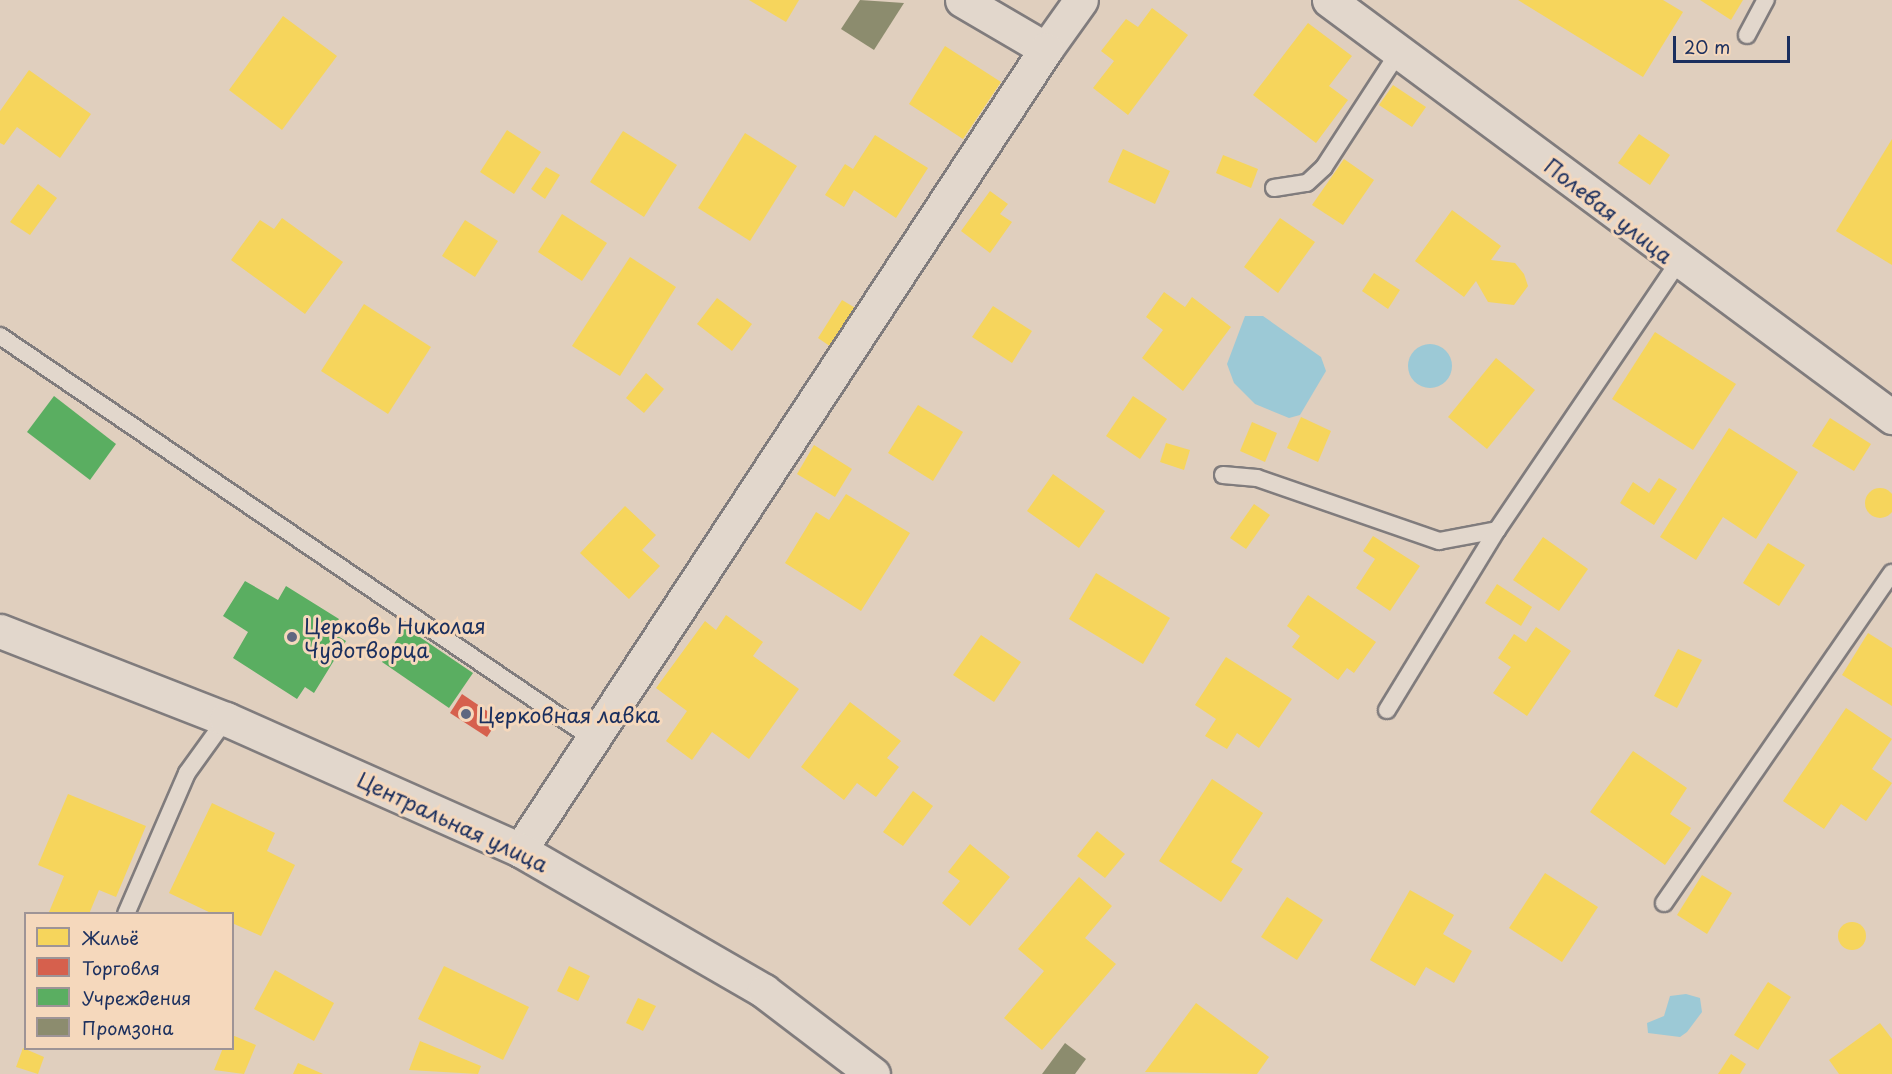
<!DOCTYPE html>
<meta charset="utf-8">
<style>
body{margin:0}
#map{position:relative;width:1892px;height:1074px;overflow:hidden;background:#e0cfbe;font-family:"Playpen Sans",sans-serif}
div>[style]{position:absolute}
.water>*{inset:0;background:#9cc9d6}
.round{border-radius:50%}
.homes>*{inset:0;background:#f6d55c}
.shops>*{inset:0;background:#d6604d}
.public>*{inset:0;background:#5aae61}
.industry>*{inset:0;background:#8c8c6e}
.roads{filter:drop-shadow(2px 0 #807c7d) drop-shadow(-2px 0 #807c7d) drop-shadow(0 2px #807c7d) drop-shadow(0 -2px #807c7d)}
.lane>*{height:16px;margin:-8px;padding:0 8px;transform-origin:8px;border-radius:8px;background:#e2d7cc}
.street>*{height:33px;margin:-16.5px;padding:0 16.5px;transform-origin:16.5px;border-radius:16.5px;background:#e2d7cc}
.secondary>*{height:33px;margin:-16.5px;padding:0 16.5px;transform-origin:16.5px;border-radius:16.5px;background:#e2d7cc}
.dots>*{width:16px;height:16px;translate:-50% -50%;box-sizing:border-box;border:3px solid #f5d8bc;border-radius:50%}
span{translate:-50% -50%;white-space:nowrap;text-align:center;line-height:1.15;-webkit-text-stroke:6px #f5d8bc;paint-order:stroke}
.street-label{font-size:21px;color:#1b2f5e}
.poi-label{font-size:21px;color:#1b2f5e}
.left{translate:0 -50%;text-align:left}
.legend{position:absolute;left:24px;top:912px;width:210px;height:138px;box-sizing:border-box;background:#f5d8bc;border:2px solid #9e9496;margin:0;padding:8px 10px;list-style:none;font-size:18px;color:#1b2f5e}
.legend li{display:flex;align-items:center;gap:12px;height:30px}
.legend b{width:30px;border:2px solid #9e9496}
.scale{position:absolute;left:1673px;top:36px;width:117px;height:27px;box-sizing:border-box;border:3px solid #1b2f5e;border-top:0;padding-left:8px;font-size:18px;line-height:21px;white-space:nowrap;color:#1b2f5e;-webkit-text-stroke:4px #f5d8bc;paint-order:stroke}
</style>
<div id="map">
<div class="water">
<div style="clip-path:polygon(1245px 316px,1263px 316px,1321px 357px,1326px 371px,1300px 415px,1289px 418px,1255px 404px,1234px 383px,1227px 364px)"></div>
<div class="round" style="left:1408px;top:344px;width:44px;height:44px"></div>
<div style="clip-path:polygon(1686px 994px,1700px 998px,1702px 1012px,1687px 1032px,1680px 1037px,1648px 1033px,1647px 1023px,1664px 1016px,1670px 996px)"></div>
</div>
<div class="homes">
<div style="clip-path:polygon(749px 0,799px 0,786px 22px)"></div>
<div style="clip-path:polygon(1518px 0,1663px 0,1683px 12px,1643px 77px)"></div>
<div style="clip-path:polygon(1700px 0,1743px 0,1731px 20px)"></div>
<div style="clip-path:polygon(1152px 8px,1188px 35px,1128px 115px,1093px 88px,1114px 61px,1101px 51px,1126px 19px,1138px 27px)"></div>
<div style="clip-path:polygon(283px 16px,337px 56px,282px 130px,229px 90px)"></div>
<div style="clip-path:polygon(1308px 23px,1352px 56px,1329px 86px,1348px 100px,1316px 143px,1253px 95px)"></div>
<div style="clip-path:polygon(945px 46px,1001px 82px,963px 139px,909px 104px)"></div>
<div style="clip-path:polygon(29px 70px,91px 114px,60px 158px,17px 127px,4px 145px,0 143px,0 111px)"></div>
<div style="clip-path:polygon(1393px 85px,1426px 107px,1412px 127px,1379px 105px)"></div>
<div style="clip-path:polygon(507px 130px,541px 152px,514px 194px,480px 172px)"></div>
<div style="clip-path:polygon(623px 131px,677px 165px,644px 217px,590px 182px)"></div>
<div style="clip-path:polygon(745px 133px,797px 166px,750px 241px,698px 208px)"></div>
<div style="clip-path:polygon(1639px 134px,1670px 155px,1650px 185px,1618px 163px)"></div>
<div style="clip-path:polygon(875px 135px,928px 168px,896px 218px,854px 190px,844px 207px,825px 195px,845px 164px,853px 169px)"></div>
<div style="clip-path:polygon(1892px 139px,1892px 265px,1836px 231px)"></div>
<div style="clip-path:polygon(1123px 149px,1170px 171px,1155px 204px,1108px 182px)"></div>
<div style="clip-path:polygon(1223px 155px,1258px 169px,1251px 188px,1216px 173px)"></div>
<div style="clip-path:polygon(1344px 159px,1374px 180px,1343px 225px,1312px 205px)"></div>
<div style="clip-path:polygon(546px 167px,560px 175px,545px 199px,531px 189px)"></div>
<div style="clip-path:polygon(38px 184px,57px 198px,30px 235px,10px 222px)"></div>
<div style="clip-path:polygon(990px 191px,1008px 204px,1000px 214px,1012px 222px,990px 253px,961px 231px)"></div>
<div style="clip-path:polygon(1452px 210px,1501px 246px,1491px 260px,1515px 263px,1524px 274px,1528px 286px,1514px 305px,1488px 302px,1476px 281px,1464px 297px,1415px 261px)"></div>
<div style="clip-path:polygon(562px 214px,607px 243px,582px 281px,538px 252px)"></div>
<div style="clip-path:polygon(282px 218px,343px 262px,305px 314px,231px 260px,260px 220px,274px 229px)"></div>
<div style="clip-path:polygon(1280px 218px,1315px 242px,1278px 293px,1244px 267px)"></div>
<div style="clip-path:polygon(465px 220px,498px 241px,475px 277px,442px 256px)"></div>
<div style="clip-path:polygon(630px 257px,676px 287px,620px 376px,572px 346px)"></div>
<div style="clip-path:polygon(1374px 273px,1400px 290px,1388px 309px,1362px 291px)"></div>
<div style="clip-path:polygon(1164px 292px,1185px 307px,1192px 297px,1231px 327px,1183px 391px,1142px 358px,1163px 330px,1146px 317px)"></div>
<div style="clip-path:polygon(717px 298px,752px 324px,732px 351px,697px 324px)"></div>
<div style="clip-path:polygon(842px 300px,862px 312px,837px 351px,818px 338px)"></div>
<div style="clip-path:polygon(364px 304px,431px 347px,388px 414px,321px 371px)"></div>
<div style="clip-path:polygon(993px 306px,1032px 331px,1012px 363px,972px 337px)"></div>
<div style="clip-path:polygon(1655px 332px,1736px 384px,1693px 450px,1612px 399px)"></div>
<div style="clip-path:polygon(1496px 358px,1535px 390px,1487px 449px,1448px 417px)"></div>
<div style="clip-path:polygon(646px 373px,664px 389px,644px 413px,626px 398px)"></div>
<div style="clip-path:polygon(1133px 396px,1167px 419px,1140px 459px,1106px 436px)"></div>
<div style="clip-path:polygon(918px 405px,963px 432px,933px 481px,888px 453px)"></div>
<div style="clip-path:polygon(1301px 417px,1331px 431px,1318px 462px,1287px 448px)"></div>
<div style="clip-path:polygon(1830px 418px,1871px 444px,1854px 471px,1812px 446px)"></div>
<div style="clip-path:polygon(1252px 422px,1277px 433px,1265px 462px,1240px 451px)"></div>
<div style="clip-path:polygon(1729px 428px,1798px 472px,1756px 539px,1723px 517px,1696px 560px,1660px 537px)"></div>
<div style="clip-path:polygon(1166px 443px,1190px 450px,1184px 470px,1160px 462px)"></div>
<div style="clip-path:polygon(814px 445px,852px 469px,835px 497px,797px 474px)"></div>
<div style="clip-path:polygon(1053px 474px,1105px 511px,1079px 548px,1027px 511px)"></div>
<div style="clip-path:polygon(1659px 478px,1677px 489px,1654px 525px,1620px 503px,1633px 482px,1649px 493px)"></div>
<div class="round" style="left:1865px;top:488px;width:30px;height:30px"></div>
<div style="clip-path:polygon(846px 494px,910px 533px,861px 611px,785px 563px,816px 512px,829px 520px)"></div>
<div style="clip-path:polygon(1254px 504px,1270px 515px,1246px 549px,1230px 538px)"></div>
<div style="clip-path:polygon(625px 506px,656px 535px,642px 550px,660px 566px,629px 599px,580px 553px)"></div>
<div style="clip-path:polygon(1373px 536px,1420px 566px,1390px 611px,1356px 588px,1375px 559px,1363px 551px)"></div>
<div style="clip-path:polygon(1543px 537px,1588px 569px,1559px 611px,1513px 580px)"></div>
<div style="clip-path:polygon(1768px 543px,1805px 565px,1779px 606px,1743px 583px)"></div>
<div style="clip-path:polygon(1096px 573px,1170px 618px,1143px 664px,1069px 619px)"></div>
<div style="clip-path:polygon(1497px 584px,1532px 607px,1521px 626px,1485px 603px)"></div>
<div style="clip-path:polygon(1308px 595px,1376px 642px,1354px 673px,1347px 668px,1338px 680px,1292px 647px,1300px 636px,1287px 626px)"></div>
<div style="clip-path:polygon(726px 615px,763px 642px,753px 656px,799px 689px,749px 759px,712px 732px,692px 760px,666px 741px,687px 711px,656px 688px,705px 621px,716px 630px)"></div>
<div style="clip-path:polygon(1536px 627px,1571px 651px,1527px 716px,1493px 693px,1511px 667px,1498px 658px,1514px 634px,1526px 642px)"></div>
<div style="clip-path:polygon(1868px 633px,1892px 648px,1892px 706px,1842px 675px)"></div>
<div style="clip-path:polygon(981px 635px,1021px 662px,994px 702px,953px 675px)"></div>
<div style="clip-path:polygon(1678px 649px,1702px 660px,1677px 708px,1654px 696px)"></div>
<div style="clip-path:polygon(1226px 657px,1292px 699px,1259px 748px,1237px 733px,1227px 749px,1205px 736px,1216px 719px,1195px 705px)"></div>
<div style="clip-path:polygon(850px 702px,901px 741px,887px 758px,899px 767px,876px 797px,857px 783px,844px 800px,801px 767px)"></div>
<div style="clip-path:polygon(1846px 708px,1892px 739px,1872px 769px,1892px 783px,1866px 821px,1841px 804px,1824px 829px,1783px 801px)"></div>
<div style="clip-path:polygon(1633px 751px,1687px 788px,1670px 814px,1691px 828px,1665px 865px,1590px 812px)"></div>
<div style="clip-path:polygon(1212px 779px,1263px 813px,1231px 862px,1243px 869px,1221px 902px,1159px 861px)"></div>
<div style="clip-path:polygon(913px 791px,933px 806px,903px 846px,883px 832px)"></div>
<div style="clip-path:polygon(68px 794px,146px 826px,116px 897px,99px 890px,89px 914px,49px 912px,64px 876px,38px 865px)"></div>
<div style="clip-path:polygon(212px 803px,275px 833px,267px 851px,295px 865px,261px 936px,232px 923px,232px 914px,213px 914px,169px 893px)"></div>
<div style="clip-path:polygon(1097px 831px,1125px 854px,1105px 878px,1077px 856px)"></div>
<div style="clip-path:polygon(970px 844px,1010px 877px,970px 926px,942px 903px,960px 881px,948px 872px)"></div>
<div style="clip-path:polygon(1545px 873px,1598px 907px,1562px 962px,1509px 928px)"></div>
<div style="clip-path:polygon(1702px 875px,1732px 893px,1707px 934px,1677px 915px)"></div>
<div style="clip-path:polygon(1079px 877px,1112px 906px,1085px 938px,1116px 964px,1042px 1050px,1004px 1018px,1044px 971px,1018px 949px)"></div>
<div style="clip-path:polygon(1410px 890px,1454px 915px,1443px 934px,1472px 951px,1454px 983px,1426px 967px,1415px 986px,1370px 960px)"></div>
<div style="clip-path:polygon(1287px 897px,1323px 920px,1297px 960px,1261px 937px)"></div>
<div class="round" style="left:1838px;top:922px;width:28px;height:28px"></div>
<div style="clip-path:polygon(444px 966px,529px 1007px,503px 1060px,418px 1019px)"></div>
<div style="clip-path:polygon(569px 966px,590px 976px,578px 1001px,557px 991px)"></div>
<div style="clip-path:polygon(275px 970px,334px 1003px,314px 1041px,254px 1009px)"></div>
<div style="clip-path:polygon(1768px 982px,1791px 997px,1758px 1050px,1734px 1035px)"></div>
<div style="clip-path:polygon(638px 998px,656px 1006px,643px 1031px,626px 1023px)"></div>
<div style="clip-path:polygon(1196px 1003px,1269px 1057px,1257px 1074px,1145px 1072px)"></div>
<div style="clip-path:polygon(1880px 1023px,1892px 1039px,1892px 1074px,1839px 1074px,1829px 1060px)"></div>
<div style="clip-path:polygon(232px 1035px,256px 1045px,244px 1074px,214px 1070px,223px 1048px,232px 1048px)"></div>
<div style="clip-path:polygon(420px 1041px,481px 1066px,478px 1074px,409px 1070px)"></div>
<div style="clip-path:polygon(23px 1048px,44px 1057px,38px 1074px,16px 1067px)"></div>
<div style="clip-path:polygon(1731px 1054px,1746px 1064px,1740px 1074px,1718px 1074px)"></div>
<div style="clip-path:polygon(298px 1063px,323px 1074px,293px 1074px)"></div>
</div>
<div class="shops">
<div style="clip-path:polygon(462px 694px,499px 719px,487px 737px,450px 713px)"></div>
</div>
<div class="public">
<div style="clip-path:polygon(54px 396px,116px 444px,90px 480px,27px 432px)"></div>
<div style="clip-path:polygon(245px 581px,278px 600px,286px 586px,339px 619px,331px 632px,346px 641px,314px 693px,305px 687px,297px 699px,233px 658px,248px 632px,223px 616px)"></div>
<div style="clip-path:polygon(405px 627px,473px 673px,449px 708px,382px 662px)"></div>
</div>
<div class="industry">
<div style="clip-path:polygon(860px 0,904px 3px,874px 50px,841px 29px)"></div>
<div style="clip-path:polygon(1065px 1043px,1086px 1059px,1075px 1074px,1042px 1074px)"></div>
</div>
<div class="roads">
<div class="lane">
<div style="left:1747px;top:35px;width:40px;rotate:-62deg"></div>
<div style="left:1274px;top:188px;width:33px;rotate:-9deg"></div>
<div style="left:1307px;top:183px;width:23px;rotate:-43deg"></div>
<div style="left:1324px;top:167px;width:140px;rotate:-57deg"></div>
<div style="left:0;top:336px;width:713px;rotate:34.2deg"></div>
<div style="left:1223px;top:475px;width:34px;rotate:5deg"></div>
<div style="left:1257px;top:478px;width:193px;rotate:19.1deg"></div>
<div style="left:1439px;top:541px;width:59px;rotate:-10.7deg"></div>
<div style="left:1497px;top:530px;width:323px;rotate:-55.9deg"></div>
<div style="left:1387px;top:710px;width:211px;rotate:-58.6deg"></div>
<div style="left:1664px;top:903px;width:401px;rotate:-55.4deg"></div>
<div style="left:126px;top:914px;width:154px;rotate:-66.6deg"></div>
<div style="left:187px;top:773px;width:67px;rotate:-54.2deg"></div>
</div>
<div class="street">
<div style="left:962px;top:0;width:97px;rotate:30.3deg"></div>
<div style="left:1046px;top:49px;width:60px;rotate:-54.5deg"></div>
<div style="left:1329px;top:0;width:701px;rotate:36.53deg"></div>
<div style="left:520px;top:850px;width:958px;rotate:-56.71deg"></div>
</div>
<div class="secondary">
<div style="left:0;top:631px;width:243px;rotate:21.3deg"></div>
<div style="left:226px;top:719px;width:322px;rotate:24deg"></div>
<div style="left:520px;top:850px;width:282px;rotate:30deg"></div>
<div style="left:764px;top:991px;width:137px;rotate:37.3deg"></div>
</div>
</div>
<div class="dots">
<div style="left:292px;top:637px;background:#606780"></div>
<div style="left:466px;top:714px;background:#606780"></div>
</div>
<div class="street-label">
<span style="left:1609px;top:210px;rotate:38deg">Полевая улица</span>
<span style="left:453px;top:821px;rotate:25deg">Центральная улица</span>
</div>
<div class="poi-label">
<span class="left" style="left:304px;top:637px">Церковь Николая<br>Чудотворца</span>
<span class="left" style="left:478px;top:714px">Церковная лавка</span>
</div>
<ul class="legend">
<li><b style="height:16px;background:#f6d55c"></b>Жильё</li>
<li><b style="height:16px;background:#d6604d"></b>Торговля</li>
<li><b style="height:16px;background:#5aae61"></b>Учреждения</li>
<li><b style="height:16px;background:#8c8c6e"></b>Промзона</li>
</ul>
<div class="scale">20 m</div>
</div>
